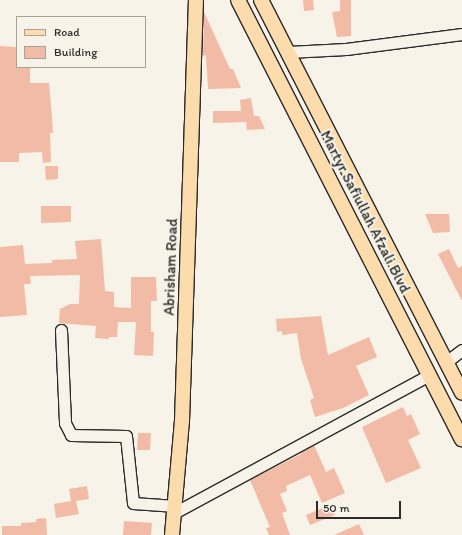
<!DOCTYPE html>
<style>
body{margin:0}
#map{position:relative;width:462px;height:535px;overflow:hidden;background:#f7f3e8;font-family:Itim,sans-serif}
div>[style]{position:absolute}
.building>*{inset:0;background:#f2bba6}
.roads{filter:drop-shadow(1px 0 #2b2b2b) drop-shadow(-1px 0 #2b2b2b) drop-shadow(0 1px #2b2b2b) drop-shadow(0 -1px #2b2b2b)}
.minor>*{height:11px;margin:-5.5px;padding:0 5.5px;transform-origin:5.5px;border-radius:5.5px;background:#f7f3e8}
.major>*{height:14px;margin:-7px;padding:0 7px;transform-origin:7px;border-radius:7px;background:#fcdcac}
span{translate:-50% -50%;white-space:nowrap;text-align:center;line-height:1.15;-webkit-text-stroke:4px #f7f3e8;paint-order:stroke}
.street-label{font-size:15px;color:#2b2b2b}
.legend{position:absolute;left:16px;top:16px;width:130px;height:52px;box-sizing:border-box;background:#f7f3e8;border:1px solid #a5a39c;margin:0;padding:5px 7px;list-style:none;font-size:12px;color:#2b2b2b}
.legend li{display:flex;align-items:center;gap:8px;height:20px}
.legend b{width:20px;border:1px solid #a5a39c}
.scale{position:absolute;left:316px;top:501px;width:85px;height:18px;box-sizing:border-box;border:2px solid #2b2b2b;border-top:0;padding-left:5px;font-size:12px;line-height:14px;white-space:nowrap;color:#2b2b2b;-webkit-text-stroke:3px #f7f3e8;paint-order:stroke}
</style>
<div id="map">
<div class="building">
<div style="clip-path:polygon(303px 0,313px 0,314px 10px,304px 11px)"></div>
<div style="clip-path:polygon(340px 0,351px 0,351px 36px,337px 37px,332px 12px,340px 11px)"></div>
<div style="clip-path:polygon(204px 12px,230px 69px,233px 69px,241px 88px,208px 89px,206px 55px,203px 56px)"></div>
<div style="clip-path:polygon(0 46px,17px 47px,17px 67px,30px 67px,30px 83px,49px 83px,52px 117px,53px 133px,50px 133px,51px 162px,43px 163px,42px 152px,19px 153px,19px 162px,0 162px)"></div>
<div style="clip-path:polygon(251px 98px,254px 116px,259px 116px,265px 129px,247px 130px,246px 122px,213px 123px,213px 111px,241px 111px,240px 100px)"></div>
<div style="clip-path:polygon(45px 166px,58px 166px,58px 179px,46px 180px)"></div>
<div style="clip-path:polygon(41px 206px,71px 206px,71px 222px,41px 223px)"></div>
<div style="clip-path:polygon(425px 214px,449px 214px,450px 232px,433px 233px)"></div>
<div style="clip-path:polygon(101px 239px,105px 291px,114px 292px,114px 307px,131px 308px,131px 277px,156px 277px,157px 301px,151px 301px,151px 332px,154px 332px,153px 356px,134px 355px,136px 322px,118px 322px,117px 337px,109px 337px,109px 339px,95px 338px,96px 326px,59px 323px,60px 309px,70px 304px,79px 304px,80px 275px,30px 276px,31px 284px,24px 284px,27px 315px,0 317px,0 247px,23px 245px,25px 264px,52px 263px,52px 260px,77px 259px,75px 241px)"></div>
<div style="clip-path:polygon(449px 249px,458px 268px,462px 266px,462px 301px,438px 254px)"></div>
<div style="clip-path:polygon(321px 316px,328px 355px,369px 337px,377px 357px,356px 366px,369px 395px,343px 408px,315px 417px,310px 400px,314px 398px,301px 359px,297px 333px,282px 335px,282px 331px,277px 332px,276px 319px)"></div>
<div style="clip-path:polygon(403px 407px,407px 416px,411px 414px,420px 434px,408px 440px,421px 468px,386px 483px,362px 427px)"></div>
<div style="clip-path:polygon(138px 433px,151px 433px,150px 450px,137px 450px)"></div>
<div style="clip-path:polygon(314px 445px,326px 472px,334px 468px,345px 493px,322px 503px,310px 475px,286px 486px,287px 491px,280px 494px,287px 511px,282px 513px,290px 535px,269px 535px,266px 528px,270px 527px,250px 480px,301px 454px,300px 452px)"></div>
<div style="clip-path:polygon(87px 486px,89px 499px,76px 501px,79px 514px,56px 518px,54px 504px,71px 501px,69px 489px)"></div>
<div style="clip-path:polygon(330px 505px,335px 515px,310px 525px,306px 515px)"></div>
<div style="clip-path:polygon(46px 518px,47px 535px,2px 535px,2px 526px,21px 526px,21px 523px,36px 522px,36px 519px)"></div>
<div style="clip-path:polygon(124px 521px,152px 523px,151px 535px,123px 535px)"></div>
<div style="clip-path:polygon(359px 524px,364px 535px,334px 535px)"></div>
</div>
<div class="roads">
<div class="minor">
<div style="left:288px;top:52px;width:58px;rotate:-3deg"></div>
<div style="left:346px;top:49px;width:117px;rotate:-7.4deg"></div>
<div style="left:61px;top:330px;width:93px;rotate:87.5deg"></div>
<div style="left:65px;top:423px;width:13px;rotate:63deg"></div>
<div style="left:71px;top:435px;width:55px;rotate:1deg"></div>
<div style="left:126px;top:436px;width:67px;rotate:84deg"></div>
<div style="left:133px;top:503px;width:43px;rotate:4deg"></div>
<div style="left:446px;top:362px;width:20px;rotate:-37deg"></div>
<div style="left:172px;top:514px;width:292px;rotate:-28.4deg"></div>
</div>
<div class="major">
<div style="left:238px;top:0;width:493px;rotate:63deg"></div>
<div style="left:261px;top:0;width:441px;rotate:62.9deg"></div>
<div style="left:172px;top:535px;width:114px;rotate:-85deg"></div>
<div style="left:182px;top:421px;width:421px;rotate:-88.1deg"></div>
</div>
</div>
<div class="street-label">
<span style="left:365px;top:212px;rotate:63deg">Martyr Safiullah Afzali Blvd</span>
<span style="left:171px;top:267px;rotate:-88deg">Abrisham Road</span>
</div>
<ul class="legend">
<li><b style="height:5px;background:#fcdcac"></b>Road</li>
<li><b style="height:11px;background:#f2bba6"></b>Building</li>
</ul>
<div class="scale">50 m</div>
</div>
